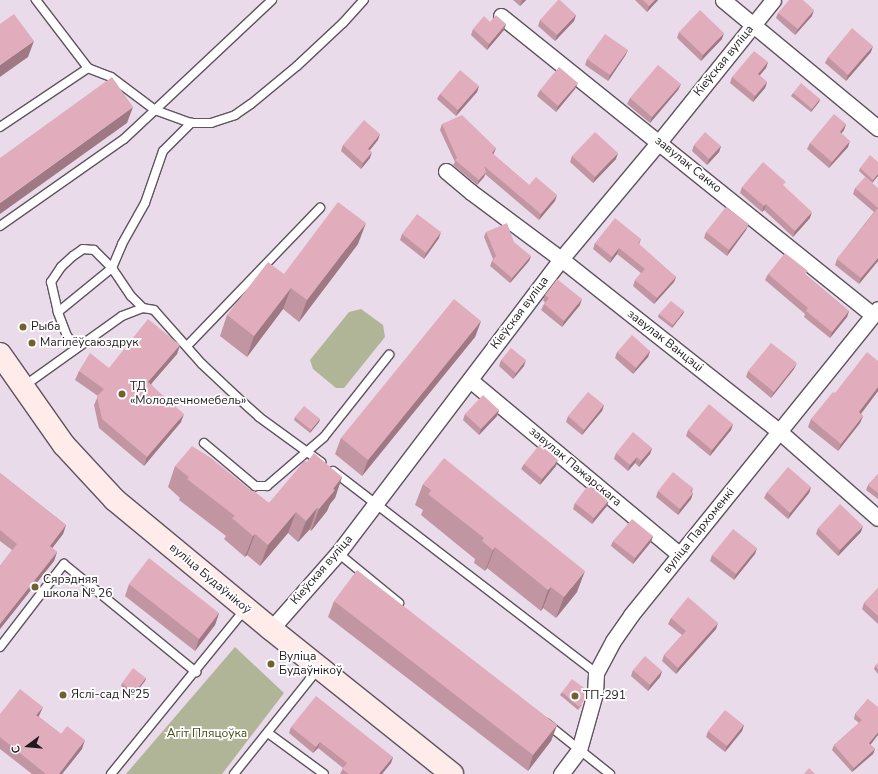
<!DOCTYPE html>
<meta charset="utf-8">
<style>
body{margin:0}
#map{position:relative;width:878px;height:774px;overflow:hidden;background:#e9dbe9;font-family:"Nunito Sans",sans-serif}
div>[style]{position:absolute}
.green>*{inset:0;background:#b0b597}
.roads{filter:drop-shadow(1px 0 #5f545f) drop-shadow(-1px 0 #5f545f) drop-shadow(0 1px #5f545f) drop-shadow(0 -1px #5f545f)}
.lane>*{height:8px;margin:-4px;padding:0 4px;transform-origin:4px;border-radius:4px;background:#fff}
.street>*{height:15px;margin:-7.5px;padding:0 7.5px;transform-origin:7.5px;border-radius:7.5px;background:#fff}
.secondary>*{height:22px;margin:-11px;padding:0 11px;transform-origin:11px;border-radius:11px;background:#feebea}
.wall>*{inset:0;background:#c295a3}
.shaded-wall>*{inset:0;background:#9e7984}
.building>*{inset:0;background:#e1adbd}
.dots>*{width:11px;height:11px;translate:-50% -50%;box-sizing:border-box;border:2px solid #fff;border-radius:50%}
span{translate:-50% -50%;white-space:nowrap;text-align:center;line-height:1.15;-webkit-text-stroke:3.5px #fff;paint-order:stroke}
.street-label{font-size:12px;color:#1f1a1f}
.poi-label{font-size:12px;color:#1f1a1f}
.left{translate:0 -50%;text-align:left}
.park-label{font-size:12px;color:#474c16}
.north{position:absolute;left:8px;top:726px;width:40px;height:40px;-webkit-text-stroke:3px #fff;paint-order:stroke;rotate:254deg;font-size:11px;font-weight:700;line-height:16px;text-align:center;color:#1f1a1f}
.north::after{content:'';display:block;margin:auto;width:14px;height:18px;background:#1f1a1f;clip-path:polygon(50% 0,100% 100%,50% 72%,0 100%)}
</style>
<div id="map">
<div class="green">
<div style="clip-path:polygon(361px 309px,383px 325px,385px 337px,344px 388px,336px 388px,313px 369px,310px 360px,349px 312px)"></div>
<div style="clip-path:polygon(235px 647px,284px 693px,222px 774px,126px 774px)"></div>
</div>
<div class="roads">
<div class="lane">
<div style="left:272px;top:0;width:161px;rotate:136.8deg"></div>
<div style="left:155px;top:110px;width:38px;rotate:20deg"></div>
<div style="left:191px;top:123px;width:20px"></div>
<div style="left:211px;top:123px;width:25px;rotate:-18deg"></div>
<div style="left:235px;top:115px;width:19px;rotate:-35deg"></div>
<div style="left:251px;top:104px;width:60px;rotate:-39.6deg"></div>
<div style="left:297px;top:66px;width:63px;rotate:-43.1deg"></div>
<div style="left:343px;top:23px;width:31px;rotate:-48deg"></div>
<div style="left:0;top:127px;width:106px;rotate:-33.8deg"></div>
<div style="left:0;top:226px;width:151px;rotate:-35.1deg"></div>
<div style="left:124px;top:139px;width:42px;rotate:-43.1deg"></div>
<div style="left:155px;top:110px;width:55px;rotate:-143.1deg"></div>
<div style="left:111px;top:77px;width:25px;rotate:-159deg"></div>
<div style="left:88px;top:68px;width:86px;rotate:-127.4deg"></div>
<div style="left:58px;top:312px;width:70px;rotate:-39.2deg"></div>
<div style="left:112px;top:268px;width:26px;rotate:-67deg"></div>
<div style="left:122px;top:244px;width:47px;rotate:-60.7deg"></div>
<div style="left:145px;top:203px;width:55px;rotate:-70.9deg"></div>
<div style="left:163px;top:151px;width:40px;rotate:-45deg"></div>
<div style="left:187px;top:346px;width:192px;rotate:-46.1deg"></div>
<div style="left:76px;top:347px;width:14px;rotate:-129deg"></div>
<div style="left:67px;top:336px;width:26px;rotate:-111deg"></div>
<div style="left:58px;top:312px;width:31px;rotate:-103deg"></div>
<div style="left:51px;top:282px;width:18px;rotate:-56deg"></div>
<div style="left:61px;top:267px;width:16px;rotate:-43deg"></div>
<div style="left:73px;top:256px;width:12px;rotate:-35deg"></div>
<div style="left:83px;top:249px;width:11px;rotate:5deg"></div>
<div style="left:94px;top:250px;width:25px;rotate:45deg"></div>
<div style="left:112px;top:268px;width:34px;rotate:56deg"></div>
<div style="left:131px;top:296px;width:17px;rotate:45deg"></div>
<div style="left:24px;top:386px;width:120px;rotate:-35.5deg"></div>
<div style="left:122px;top:316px;width:22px;rotate:-21deg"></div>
<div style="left:143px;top:308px;width:11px;rotate:10deg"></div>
<div style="left:154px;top:310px;width:72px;rotate:48.4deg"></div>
<div style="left:202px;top:364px;width:48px;rotate:43.3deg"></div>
<div style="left:237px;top:397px;width:30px;rotate:42deg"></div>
<div style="left:259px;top:417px;width:77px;rotate:36deg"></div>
<div style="left:204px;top:443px;width:67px;rotate:40.1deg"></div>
<div style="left:255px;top:486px;width:12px"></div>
<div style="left:267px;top:486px;width:75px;rotate:-40.7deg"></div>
<div style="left:324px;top:437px;width:105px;rotate:-51.6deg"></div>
<div style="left:333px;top:471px;width:332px;rotate:37.5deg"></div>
<div style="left:338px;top:553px;width:79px;rotate:39.3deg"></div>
<div style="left:0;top:647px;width:105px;rotate:-52.4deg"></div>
<div style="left:64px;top:564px;width:171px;rotate:39.3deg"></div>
<div style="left:546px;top:723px;width:82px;rotate:38.6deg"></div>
<div style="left:268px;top:733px;width:69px;rotate:36.2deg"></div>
<div style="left:111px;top:774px;width:213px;rotate:-50.9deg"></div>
<div style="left:234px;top:774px;width:136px;rotate:-51.3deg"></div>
</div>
<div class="street">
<div style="left:723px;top:0;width:201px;rotate:39.6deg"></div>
<div style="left:501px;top:16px;width:477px;rotate:38.8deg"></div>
<div style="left:446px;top:171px;width:33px;rotate:40deg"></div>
<div style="left:471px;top:192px;width:112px;rotate:36.7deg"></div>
<div style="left:561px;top:259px;width:279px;rotate:38.3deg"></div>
<div style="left:780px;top:432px;width:130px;rotate:41.3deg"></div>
<div style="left:470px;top:380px;width:273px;rotate:39.8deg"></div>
<div style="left:271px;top:629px;width:101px;rotate:-48.6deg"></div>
<div style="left:338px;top:553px;width:369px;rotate:-52.8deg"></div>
<div style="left:561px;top:259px;width:153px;rotate:-50.1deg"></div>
<div style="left:659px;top:142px;width:182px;rotate:-51.2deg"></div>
<div style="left:561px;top:774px;width:30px;rotate:-53deg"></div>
<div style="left:579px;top:750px;width:59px;rotate:-74.3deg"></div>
<div style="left:595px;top:693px;width:20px;rotate:-87deg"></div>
<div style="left:596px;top:673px;width:36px;rotate:-62deg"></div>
<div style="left:613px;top:641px;width:32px;rotate:-55deg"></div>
<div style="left:631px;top:615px;width:393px;rotate:-51.1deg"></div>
</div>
<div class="secondary">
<div style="left:0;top:354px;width:111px;rotate:54.9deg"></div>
<div style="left:64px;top:445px;width:75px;rotate:47.2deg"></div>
<div style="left:115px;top:500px;width:202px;rotate:39.6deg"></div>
<div style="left:271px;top:629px;width:232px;rotate:38.7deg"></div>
</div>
</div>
<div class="wall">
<div style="clip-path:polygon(513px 0,526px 0,520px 6px)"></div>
<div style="clip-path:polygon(635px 0,658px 0,647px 12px)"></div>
<div style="clip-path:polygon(778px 13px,812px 16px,795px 35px,776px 18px)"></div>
<div style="clip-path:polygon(576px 15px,574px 21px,555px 41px,538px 26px,540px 20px)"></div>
<div style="clip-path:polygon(490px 22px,506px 24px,504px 30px,487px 50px,471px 35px,473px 29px)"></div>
<div style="clip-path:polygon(679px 32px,722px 39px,701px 61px,677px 38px)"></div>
<div style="clip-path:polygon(628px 50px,625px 56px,608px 81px,585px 65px,587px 59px)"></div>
<div style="clip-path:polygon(871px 52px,846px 81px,825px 63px,828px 57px)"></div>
<div style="clip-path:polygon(768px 62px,766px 68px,759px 75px,767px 82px,765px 88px,753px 102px,730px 83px,732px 77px)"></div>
<div style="clip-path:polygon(681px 84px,678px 90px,650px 123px,627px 104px,630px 98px)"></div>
<div style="clip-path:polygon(479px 86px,477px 92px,456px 116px,437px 99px,440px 94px)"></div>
<div style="clip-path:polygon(575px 89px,556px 112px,537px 96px,540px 90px)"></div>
<div style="clip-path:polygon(793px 93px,820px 99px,819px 102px,811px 112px,791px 96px)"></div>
<div style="clip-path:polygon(442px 124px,496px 148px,493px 154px,529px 185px,555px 201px,539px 220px,485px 174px,484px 177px,477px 185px,453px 165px,455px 162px,440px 130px)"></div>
<div style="clip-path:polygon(846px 124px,844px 130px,841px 134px,848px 147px,829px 168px,807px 149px,810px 143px)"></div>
<div style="clip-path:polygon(378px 140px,369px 150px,370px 158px,361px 169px,341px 151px,343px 145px)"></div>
<div style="clip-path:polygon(694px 145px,721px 146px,719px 152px,707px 165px,692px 151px)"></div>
<div style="clip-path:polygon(572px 156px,616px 159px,593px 183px,570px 162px)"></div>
<div style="clip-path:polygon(878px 162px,878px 176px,872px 183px,859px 171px,860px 168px)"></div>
<div style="clip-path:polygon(784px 186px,810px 218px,793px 237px,764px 210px,762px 212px,740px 193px,742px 187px)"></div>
<div style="clip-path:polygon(855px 188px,878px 188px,878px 261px,859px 284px,835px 265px,837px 259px,874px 212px,853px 194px)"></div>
<div style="clip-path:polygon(746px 230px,727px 256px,704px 238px,706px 232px)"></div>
<div style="clip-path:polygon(486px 232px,531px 256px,529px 261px,510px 283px,490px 266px,492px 261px,493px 259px,484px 237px)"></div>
<div style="clip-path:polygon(402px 234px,439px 238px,424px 259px,400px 240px)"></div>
<div style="clip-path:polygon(641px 239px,639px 245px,676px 277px,674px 282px,654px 304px,633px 286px,635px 280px,641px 273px,617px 254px,610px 263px,593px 249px,595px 243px)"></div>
<div style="clip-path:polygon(358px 244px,299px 322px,283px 309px,247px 357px,220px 336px,227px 315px,284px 274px)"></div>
<div style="clip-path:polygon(768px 274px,806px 275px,849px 311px,847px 317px,830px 338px,804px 317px,805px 314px,765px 280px)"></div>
<div style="clip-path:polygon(545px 295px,580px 305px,562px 327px,541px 310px,545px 302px,543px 301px)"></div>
<div style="clip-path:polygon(684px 311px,683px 314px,672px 328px,658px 317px,659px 314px)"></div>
<div style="clip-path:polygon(481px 321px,475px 337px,362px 476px,335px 454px,341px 438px)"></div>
<div style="clip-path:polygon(180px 345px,177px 354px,151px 384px,181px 422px,144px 466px,99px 428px,94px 405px,98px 396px,75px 380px,79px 371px,109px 368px)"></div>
<div style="clip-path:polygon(650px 351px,648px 357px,633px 374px,615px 358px,617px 352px)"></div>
<div style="clip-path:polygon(501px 360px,524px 366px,513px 379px,499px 366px)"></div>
<div style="clip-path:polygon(878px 361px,878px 391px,861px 414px,863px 416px,860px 423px,838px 451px,808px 427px,811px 419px,835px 393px)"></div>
<div style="clip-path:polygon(794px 369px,771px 398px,746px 377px,748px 371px)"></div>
<div style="clip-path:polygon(604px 405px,602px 411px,582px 435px,566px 422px,568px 416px)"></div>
<div style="clip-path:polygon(499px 410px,497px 416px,479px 435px,463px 420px,465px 414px)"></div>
<div style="clip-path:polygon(295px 417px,320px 419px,319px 422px,310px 433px,294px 420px)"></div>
<div style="clip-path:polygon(733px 424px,731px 430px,710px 456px,686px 436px,688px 430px)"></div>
<div style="clip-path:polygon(652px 448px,650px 454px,639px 467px,635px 463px,628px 471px,614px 459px,616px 453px)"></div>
<div style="clip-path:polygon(307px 462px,342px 477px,335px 498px,330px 504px,327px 511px,311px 531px,310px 529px,298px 542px,288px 533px,260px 566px,247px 555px,245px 557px,224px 539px,226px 536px,179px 500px,180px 498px,168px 487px,175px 466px,253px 492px,269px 503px)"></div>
<div style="clip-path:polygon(524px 464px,556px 466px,540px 485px,521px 469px)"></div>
<div style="clip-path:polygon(0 473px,66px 525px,63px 534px,52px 548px,57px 552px,54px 561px,0 629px,0 566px,12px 550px,0 541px)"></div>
<div style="clip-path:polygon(878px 474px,878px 499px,866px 490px,868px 485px)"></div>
<div style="clip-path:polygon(423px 484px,577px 592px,556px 618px,543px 608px,541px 611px,487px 568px,485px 571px,474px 563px,475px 559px,421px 515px,423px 510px,415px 505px)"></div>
<div style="clip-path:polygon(811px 487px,809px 493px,788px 519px,764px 498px,767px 492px)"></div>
<div style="clip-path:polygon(693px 488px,692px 492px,693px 493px,691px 499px,678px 515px,656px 497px,658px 491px)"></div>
<div style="clip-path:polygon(575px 503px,607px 506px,592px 524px,573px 509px)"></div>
<div style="clip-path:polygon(818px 528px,861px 532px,838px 556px,816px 534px)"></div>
<div style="clip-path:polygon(653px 536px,651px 542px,633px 564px,611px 546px,613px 541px)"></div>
<div style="clip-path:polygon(755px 554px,734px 580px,710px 561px,712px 555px)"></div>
<div style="clip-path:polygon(129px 584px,219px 613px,215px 625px,195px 651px,125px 596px)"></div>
<div style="clip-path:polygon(878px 588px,878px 624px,862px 609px,864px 603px)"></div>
<div style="clip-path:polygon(334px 601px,557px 725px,551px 741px,528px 771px,328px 617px)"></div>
<div style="clip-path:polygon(671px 618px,716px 629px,676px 674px,662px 661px,664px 655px,682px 635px,668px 624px)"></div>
<div style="clip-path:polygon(878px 663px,878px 674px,874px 669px,875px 666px)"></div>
<div style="clip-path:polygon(633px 670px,662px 671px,660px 677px,648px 691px,631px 676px)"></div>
<div style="clip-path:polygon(146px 678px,145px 681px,133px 696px,121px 686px,122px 683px)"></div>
<div style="clip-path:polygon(562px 692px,582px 705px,578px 710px,560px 695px)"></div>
<div style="clip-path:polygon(868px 699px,870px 744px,875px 749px,873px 754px,852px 772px,832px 750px,834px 745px,859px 723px,854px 719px,855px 714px)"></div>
<div style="clip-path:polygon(0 714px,39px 716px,39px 717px,61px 734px,82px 749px,62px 774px,32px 774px,0 749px)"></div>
<div style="clip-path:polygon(744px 725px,742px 731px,725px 752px,706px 737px,708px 731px)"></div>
<div style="clip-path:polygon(291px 727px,393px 757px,391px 763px,382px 774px,340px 774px,343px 768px,318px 748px,313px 753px,289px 733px)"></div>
</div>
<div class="shaded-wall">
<div style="clip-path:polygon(523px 0,526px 0,520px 6px,522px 1px)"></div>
<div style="clip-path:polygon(655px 0,658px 0,647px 12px,649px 6px)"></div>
<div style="clip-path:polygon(814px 10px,812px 16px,795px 35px,798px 29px)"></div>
<div style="clip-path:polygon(576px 15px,574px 21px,555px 41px,557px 35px)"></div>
<div style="clip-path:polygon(506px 24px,504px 30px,487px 50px,489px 44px)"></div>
<div style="clip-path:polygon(724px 33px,722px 39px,701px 61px,703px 55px)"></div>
<div style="clip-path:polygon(34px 41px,28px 57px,0 77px,0 65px)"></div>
<div style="clip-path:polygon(873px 46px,871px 52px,846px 81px,848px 75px)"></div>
<div style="clip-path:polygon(628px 50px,625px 56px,608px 81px,610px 75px)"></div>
<div style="clip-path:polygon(768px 62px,766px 68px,756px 80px,758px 74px)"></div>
<div style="clip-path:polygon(767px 82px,765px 88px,753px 102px,755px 96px)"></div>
<div style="clip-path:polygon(578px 83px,575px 89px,556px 112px,558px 106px)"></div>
<div style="clip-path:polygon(681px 84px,678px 90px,650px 123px,652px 117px)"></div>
<div style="clip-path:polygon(479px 86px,477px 92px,456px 116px,458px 110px)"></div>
<div style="clip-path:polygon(820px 99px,819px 102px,811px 112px,812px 109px)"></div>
<div style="clip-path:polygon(133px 107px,127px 123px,0 214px,0 203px)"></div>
<div style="clip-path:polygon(846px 124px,844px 130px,838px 138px,840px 132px)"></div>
<div style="clip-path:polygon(380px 134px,378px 140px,366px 155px,368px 149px)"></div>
<div style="clip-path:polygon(850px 141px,848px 147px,829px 168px,832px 162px)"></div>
<div style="clip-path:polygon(721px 146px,719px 152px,707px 165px,709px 159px)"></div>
<div style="clip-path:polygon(496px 148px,494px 153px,490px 158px,492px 153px)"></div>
<div style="clip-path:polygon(372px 152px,370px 158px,361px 169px,363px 163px)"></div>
<div style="clip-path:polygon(618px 153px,616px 159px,593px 183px,595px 177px)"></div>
<div style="clip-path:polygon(486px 172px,484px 177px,477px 185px,479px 180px)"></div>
<div style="clip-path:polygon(878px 174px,878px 176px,872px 183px,873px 180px)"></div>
<div style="clip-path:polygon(557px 195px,555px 201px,539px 220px,541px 214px)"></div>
<div style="clip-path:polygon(766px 204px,764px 210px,762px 212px,764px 206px)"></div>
<div style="clip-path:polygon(812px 212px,810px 218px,793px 237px,795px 231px)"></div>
<div style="clip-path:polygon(366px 223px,358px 244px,299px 322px,307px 300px)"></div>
<div style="clip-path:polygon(749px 224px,746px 230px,727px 256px,729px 250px)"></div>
<div style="clip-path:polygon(441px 232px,439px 238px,424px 259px,426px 253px)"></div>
<div style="clip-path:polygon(619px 248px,617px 254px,610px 263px,612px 257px)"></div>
<div style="clip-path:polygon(531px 256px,529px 261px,510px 283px,512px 278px)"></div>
<div style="clip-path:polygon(878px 258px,878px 261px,859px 284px,861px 278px)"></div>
<div style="clip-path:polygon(676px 277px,674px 282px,654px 304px,657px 298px)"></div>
<div style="clip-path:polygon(291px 288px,283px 309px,247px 357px,254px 336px)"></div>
<div style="clip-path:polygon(582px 299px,580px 305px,562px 327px,564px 321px)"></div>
<div style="clip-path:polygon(684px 311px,683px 314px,672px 328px,673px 325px)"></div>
<div style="clip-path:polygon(849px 311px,847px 317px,830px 338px,832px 332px)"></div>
<div style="clip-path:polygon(481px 321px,475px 337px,362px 476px,368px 460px)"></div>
<div style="clip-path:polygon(180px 345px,177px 354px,145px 391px,148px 382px)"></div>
<div style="clip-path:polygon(650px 351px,648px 357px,633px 374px,636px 368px)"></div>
<div style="clip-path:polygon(526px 360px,524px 366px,513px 379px,516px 373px)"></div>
<div style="clip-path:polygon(797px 363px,794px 369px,771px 398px,774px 392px)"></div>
<div style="clip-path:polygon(878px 387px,878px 391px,856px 420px,859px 412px)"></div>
<div style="clip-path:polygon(604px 405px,602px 411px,582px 435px,584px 430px)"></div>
<div style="clip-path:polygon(499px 410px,497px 416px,479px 435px,481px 429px)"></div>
<div style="clip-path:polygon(184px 414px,181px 422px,144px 466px,147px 457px)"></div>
<div style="clip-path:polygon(863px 416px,860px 423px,838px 451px,841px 444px)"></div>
<div style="clip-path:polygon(320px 419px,319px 422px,310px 433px,311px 430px)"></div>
<div style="clip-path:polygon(733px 424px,731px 430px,710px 456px,712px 450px)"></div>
<div style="clip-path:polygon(652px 448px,650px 454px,639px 467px,641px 461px)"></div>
<div style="clip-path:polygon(637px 457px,635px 463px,628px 471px,630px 465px)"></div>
<div style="clip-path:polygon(558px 460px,556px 466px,540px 485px,542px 479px)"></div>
<div style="clip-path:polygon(342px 477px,335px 498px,330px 504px,327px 511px,311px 531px,319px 509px,333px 489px)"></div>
<div style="clip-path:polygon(811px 487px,809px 493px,788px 519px,790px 513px)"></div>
<div style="clip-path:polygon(693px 493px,691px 499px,678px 515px,680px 509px)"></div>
<div style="clip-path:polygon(609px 500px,607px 506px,592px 524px,594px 518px)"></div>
<div style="clip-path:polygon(317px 508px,310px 529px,298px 542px,306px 521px)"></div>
<div style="clip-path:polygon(296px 512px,288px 533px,260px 566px,268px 545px)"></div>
<div style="clip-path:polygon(66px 525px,63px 534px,47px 555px,50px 546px)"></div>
<div style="clip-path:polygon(863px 526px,861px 532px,838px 556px,840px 550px)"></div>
<div style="clip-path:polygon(255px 534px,247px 555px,245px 557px,253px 536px)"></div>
<div style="clip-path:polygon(653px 536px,651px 542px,633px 564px,635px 558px)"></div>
<div style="clip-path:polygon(495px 547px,487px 568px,485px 571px,493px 550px)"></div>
<div style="clip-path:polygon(757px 548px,755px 554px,734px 580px,736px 574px)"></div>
<div style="clip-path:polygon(57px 552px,54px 561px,0 629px,0 624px)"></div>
<div style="clip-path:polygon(585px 571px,577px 592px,556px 618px,564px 597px)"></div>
<div style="clip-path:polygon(551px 587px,543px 608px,541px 611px,548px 590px)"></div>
<div style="clip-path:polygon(219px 613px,215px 625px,195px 651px,199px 639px)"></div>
<div style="clip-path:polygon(718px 623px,716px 629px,676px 674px,678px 668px)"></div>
<div style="clip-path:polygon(662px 671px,660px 677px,648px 691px,650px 685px)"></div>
<div style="clip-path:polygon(146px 678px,145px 681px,133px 696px,134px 693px)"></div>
<div style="clip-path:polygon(43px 707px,39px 716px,33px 724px,36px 715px)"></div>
<div style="clip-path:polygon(557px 725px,551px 741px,528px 771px,533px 755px)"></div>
<div style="clip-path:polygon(744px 725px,742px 731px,725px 752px,727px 746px)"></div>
<div style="clip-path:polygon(878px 732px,878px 735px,868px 748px,869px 743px)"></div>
<div style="clip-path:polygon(85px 740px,82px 749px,62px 774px,59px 774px)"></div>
<div style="clip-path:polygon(320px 742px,318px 748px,313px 753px,316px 747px)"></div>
<div style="clip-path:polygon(875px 749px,873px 754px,852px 772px,854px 768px)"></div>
<div style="clip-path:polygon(393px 757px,391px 763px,382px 774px,379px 774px)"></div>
</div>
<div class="building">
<div style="clip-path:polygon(558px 0,560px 0,576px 15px,557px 35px,540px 20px)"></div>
<div style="clip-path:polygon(643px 0,655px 0,649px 6px)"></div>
<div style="clip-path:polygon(789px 0,803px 0,814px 10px,798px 29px,778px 13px)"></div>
<div style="clip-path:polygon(700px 10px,724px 33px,703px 55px,679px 32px)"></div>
<div style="clip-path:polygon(14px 14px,34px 41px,0 65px,0 24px)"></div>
<div style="clip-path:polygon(496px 15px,506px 24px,489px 44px,473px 29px,484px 16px,490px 22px)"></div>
<div style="clip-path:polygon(852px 28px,873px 46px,848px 75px,828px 57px)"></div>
<div style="clip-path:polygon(605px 34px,628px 50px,610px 75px,587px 59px)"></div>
<div style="clip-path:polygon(754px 51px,768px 62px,758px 74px,767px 82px,755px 96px,732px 77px)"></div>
<div style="clip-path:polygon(658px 65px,681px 84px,652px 117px,630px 98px)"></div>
<div style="clip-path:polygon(559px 67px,578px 83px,558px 106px,540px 90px)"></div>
<div style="clip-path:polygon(460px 70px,479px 86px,458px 110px,440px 94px)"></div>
<div style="clip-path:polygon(112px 77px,133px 107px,0 203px,0 158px)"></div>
<div style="clip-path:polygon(801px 83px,820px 99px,812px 109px,793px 93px)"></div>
<div style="clip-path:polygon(834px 114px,846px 124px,840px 132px,850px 141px,832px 162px,810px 143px)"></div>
<div style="clip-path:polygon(462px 115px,496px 148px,492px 153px,529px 185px,536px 177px,557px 195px,541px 214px,484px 166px,486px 172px,479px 180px,455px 160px,457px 158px,442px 124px)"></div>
<div style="clip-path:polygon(364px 120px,380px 134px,368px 149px,372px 152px,363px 163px,343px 145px)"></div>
<div style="clip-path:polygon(595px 132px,618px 153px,595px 177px,572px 156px)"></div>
<div style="clip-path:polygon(705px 132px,721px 146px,709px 159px,694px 145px)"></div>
<div style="clip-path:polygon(870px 155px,878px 162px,878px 174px,873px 180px,860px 168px)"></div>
<div style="clip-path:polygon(763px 162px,786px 182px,783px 185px,812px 212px,795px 231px,766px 204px,764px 206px,742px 187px)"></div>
<div style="clip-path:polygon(865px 177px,878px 188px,878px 258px,861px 278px,837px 259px,878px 208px,855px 188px)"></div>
<div style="clip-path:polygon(338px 202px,366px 223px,307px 300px,291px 288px,254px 336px,227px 315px,268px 262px,284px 274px)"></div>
<div style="clip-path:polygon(726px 207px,749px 224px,729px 250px,706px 232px)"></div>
<div style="clip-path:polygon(417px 214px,441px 232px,426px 253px,402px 234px)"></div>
<div style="clip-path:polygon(615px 218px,641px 239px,638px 243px,676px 277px,657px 298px,635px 280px,645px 269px,619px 248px,612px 257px,595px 243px)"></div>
<div style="clip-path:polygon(507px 223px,514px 242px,531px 256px,512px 278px,492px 261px,496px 256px,486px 232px)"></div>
<div style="clip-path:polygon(785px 253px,808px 271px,805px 274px,849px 311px,832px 332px,806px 311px,808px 308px,768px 274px)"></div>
<div style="clip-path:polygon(557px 279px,582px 299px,564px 321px,544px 304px,549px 298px,545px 295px)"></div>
<div style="clip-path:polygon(454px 299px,481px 321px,368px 460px,341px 438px)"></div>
<div style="clip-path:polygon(671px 301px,684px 311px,673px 325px,659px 314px)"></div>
<div style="clip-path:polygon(148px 319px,180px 345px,148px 382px,184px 414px,147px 457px,102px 419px,97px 396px,104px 389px,79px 371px,90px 353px,109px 368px)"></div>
<div style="clip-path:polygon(632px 335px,650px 351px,636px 368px,617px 352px)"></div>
<div style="clip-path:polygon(771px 343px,797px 363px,774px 392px,748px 371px)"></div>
<div style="clip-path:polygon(511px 348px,526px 360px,516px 373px,501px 360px)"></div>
<div style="clip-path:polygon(867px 352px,878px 361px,878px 387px,859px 412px,863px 416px,841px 444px,811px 419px,833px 392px,835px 393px)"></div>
<div style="clip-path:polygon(588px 392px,604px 405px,584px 430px,568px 416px)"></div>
<div style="clip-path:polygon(483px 395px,499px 410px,481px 429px,465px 414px)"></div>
<div style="clip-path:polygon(709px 404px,733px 424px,712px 450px,688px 430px)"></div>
<div style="clip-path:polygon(304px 406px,320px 419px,311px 430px,295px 417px)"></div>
<div style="clip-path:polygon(633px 432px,652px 448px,641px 461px,637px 457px,630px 465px,616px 453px)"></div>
<div style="clip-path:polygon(540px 444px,558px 460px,542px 479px,524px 464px)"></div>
<div style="clip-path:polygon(192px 446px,211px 458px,253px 492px,254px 491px,269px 503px,305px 460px,307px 462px,314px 453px,342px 477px,333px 489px,335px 490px,319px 509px,317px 508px,306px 521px,296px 512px,268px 545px,255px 534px,253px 536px,232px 518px,235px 516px,187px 479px,189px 477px,175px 466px)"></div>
<div style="clip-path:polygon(444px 458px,585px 571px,564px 597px,551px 587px,548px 590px,495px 547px,493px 550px,482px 541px,484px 538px,428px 494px,432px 490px,423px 484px)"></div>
<div style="clip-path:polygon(788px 467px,811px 487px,790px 513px,767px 492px)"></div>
<div style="clip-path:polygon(673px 472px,693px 488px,690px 491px,693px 493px,680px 509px,658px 491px)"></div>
<div style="clip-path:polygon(0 473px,66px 525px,50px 546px,57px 552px,0 624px,0 566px,17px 544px,0 530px)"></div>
<div style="clip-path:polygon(878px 474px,878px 493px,868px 485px)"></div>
<div style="clip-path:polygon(589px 484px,609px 500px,594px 518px,575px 503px)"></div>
<div style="clip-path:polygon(840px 504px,863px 526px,840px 550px,818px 528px)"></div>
<div style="clip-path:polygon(632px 519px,653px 536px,635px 558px,613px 541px)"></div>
<div style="clip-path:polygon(733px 529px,757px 548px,736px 574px,712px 555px)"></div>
<div style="clip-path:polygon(149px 558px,219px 613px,199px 639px,129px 584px)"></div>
<div style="clip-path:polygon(357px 570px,557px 725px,533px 755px,334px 601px)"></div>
<div style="clip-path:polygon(878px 588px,878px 616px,864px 603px)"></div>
<div style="clip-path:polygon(688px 597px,718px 623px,678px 668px,664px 655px,686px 631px,671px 618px)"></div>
<div style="clip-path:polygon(645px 656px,662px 671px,650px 685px,633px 670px)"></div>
<div style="clip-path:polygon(878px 663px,878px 669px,875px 666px)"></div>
<div style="clip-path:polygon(133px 668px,146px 678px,134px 693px,122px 683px)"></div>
<div style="clip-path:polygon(572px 679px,587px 690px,583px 702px,579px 707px,562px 692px)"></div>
<div style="clip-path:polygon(20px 689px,43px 707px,36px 715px,61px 734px,67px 726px,85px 740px,59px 774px,46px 774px,0 737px,0 714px)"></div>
<div style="clip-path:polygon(316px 696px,393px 757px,379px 774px,349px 774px,342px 769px,347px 763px,320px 742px,316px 747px,291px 727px)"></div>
<div style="clip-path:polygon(868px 699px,878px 707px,878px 732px,869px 743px,875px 749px,854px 768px,834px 745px,862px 720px,855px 714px)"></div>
<div style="clip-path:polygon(725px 710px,744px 725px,727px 746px,708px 731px)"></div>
<div style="clip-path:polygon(809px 768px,815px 774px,804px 774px)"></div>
</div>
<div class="dots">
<div style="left:23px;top:327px;background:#72612f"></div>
<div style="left:32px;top:343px;background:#72612f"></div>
<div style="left:122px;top:394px;background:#72612f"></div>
<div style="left:35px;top:587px;background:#72612f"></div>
<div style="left:271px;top:664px;background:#72612f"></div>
<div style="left:63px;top:695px;background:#72612f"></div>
<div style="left:575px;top:696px;background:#72612f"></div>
</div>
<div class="street-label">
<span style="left:724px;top:61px;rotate:-51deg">Кіеўская вуліца</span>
<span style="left:688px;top:165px;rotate:39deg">завулак Сакко</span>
<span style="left:520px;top:313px;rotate:-53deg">Кіеўская вуліца</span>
<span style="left:665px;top:341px;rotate:38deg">завулак Ванцэці</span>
<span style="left:575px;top:467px;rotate:40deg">завулак Пажарскага</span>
<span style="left:699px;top:531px;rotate:-51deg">вуліца Пархоменкі</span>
<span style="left:322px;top:570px;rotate:-49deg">Кіеўская вуліца</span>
<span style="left:210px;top:579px;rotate:40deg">вуліца Будаўнікоў</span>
</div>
<div class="poi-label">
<span class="left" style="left:31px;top:327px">Рыба</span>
<span class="left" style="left:40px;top:343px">Магілёўсаюздрук</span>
<span class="left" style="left:130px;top:394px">ТД<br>«Молодечномебель»</span>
<span class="left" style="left:43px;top:587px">Сярэдняя<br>школа № 26</span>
<span class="left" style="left:279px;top:664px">Вуліца<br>Будаўнікоў</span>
<span class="left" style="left:71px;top:695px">Яслі-сад №25</span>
<span class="left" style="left:583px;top:696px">ТП-291</span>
</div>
<div class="park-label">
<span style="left:207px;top:734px">Агіт Пляцоўка</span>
</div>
<div class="north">С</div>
</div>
